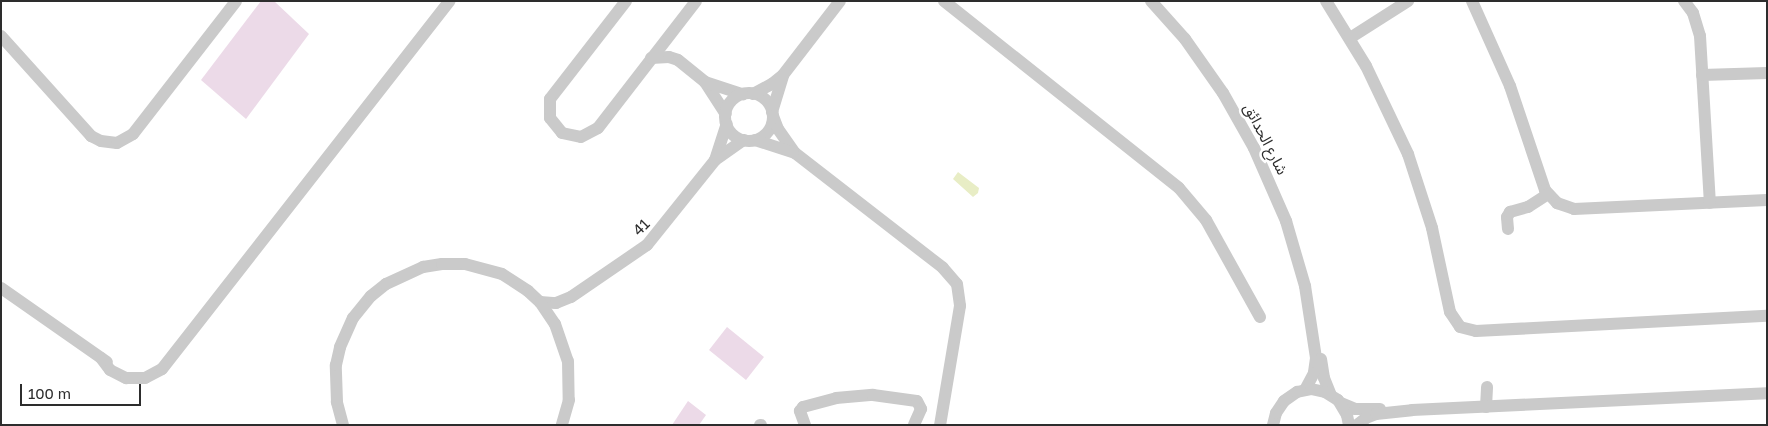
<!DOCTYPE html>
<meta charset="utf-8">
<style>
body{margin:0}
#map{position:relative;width:1768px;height:426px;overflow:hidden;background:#fff;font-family:"Golos Text","Noto Sans Arabic",sans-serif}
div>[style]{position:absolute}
.green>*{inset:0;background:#ecdae8}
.water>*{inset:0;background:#e8edc5}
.minor>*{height:12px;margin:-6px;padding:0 6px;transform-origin:6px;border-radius:6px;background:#cacaca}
.minor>.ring{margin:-6px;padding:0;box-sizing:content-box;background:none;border:12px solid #cacaca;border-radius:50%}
span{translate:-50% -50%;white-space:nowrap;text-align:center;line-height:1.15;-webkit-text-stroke:5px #fff;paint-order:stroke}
.street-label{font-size:15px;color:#2d2d2d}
.frame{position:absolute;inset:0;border:2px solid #2d2d2d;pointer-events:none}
.scale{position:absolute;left:20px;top:384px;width:121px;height:22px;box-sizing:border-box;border:2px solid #2d2d2d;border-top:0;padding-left:6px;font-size:15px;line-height:18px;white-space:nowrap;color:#2d2d2d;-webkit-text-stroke:4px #fff;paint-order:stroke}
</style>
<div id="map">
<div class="green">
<div style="clip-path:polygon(261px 1px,274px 1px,309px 34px,246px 119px,201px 80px)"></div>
<div style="clip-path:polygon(727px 327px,764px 357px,746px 380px,709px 350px)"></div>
<div style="clip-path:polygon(688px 401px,706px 415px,699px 425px,672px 425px)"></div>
</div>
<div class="water">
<div style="clip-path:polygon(958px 172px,979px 188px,978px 193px,973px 197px,953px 179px)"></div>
</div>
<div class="minor">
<div style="left:626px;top:1px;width:124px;rotate:127.8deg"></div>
<div style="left:550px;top:99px;width:19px;rotate:90deg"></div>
<div style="left:550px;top:118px;width:19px;rotate:51deg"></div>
<div style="left:562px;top:133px;width:19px;rotate:12deg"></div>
<div style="left:581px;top:137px;width:19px;rotate:-28deg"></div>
<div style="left:598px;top:128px;width:160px;rotate:-52.3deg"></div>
<div style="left:944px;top:1px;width:300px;rotate:38.5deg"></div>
<div style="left:1179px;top:188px;width:42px;rotate:49.8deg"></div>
<div style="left:1206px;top:220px;width:111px;rotate:60.9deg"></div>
<div style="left:1151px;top:1px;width:51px;rotate:48.2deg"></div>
<div style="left:1185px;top:39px;width:66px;rotate:54.9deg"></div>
<div style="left:1223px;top:93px;width:63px;rotate:60.6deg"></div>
<div style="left:1254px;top:148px;width:80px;rotate:66.3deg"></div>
<div style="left:1286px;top:221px;width:68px;rotate:73.7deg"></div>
<div style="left:1305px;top:286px;width:73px;rotate:81.3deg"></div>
<div style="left:1316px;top:358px;width:15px;rotate:98deg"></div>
<div style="left:1314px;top:373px;width:19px;rotate:118deg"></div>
<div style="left:1326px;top:1px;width:76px;rotate:58.4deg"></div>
<div style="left:1366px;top:66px;width:98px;rotate:64.5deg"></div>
<div style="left:1408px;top:154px;width:78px;rotate:72deg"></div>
<div style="left:1432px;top:228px;width:86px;rotate:77.9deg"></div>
<div style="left:1450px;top:312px;width:18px;rotate:56deg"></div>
<div style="left:1460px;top:327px;width:16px;rotate:14deg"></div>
<div style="left:1476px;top:331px;width:291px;rotate:-3deg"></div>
<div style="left:1472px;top:1px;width:93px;rotate:65.9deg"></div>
<div style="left:1510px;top:86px;width:110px;rotate:71.4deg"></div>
<div style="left:1545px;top:190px;width:18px;rotate:47deg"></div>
<div style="left:1557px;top:203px;width:18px;rotate:19deg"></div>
<div style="left:1574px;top:209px;width:193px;rotate:-2.7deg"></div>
<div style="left:1684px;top:1px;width:15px;rotate:53deg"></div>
<div style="left:1693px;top:13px;width:24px;rotate:73deg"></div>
<div style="left:1700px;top:36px;width:167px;rotate:86.6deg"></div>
<div style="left:1px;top:36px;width:135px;rotate:48deg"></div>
<div style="left:91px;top:136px;width:11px;rotate:27deg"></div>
<div style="left:101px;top:141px;width:16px;rotate:7deg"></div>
<div style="left:117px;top:143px;width:18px;rotate:-29deg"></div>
<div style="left:133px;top:134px;width:168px;rotate:-52.2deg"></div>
<div style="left:1350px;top:38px;width:69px;rotate:-32.5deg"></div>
<div style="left:651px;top:58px;width:18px;rotate:-3deg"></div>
<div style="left:669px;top:57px;width:9px;rotate:18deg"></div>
<div style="left:678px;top:60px;width:35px;rotate:39deg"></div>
<div style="left:705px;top:82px;width:38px;rotate:57deg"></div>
<div style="left:1702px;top:75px;width:65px;rotate:-1.8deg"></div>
<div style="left:705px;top:82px;width:40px;rotate:18deg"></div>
<div class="ring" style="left:725px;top:93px;width:36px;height:36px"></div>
<div style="left:753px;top:94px;width:21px;rotate:-28deg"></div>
<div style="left:772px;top:84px;width:14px;rotate:-39deg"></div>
<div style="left:783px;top:75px;width:93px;rotate:-52.4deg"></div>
<div style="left:772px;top:112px;width:38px;rotate:-73deg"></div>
<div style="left:773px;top:116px;width:14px;rotate:69deg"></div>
<div style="left:778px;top:129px;width:29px;rotate:55deg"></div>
<div style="left:795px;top:153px;width:187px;rotate:37.8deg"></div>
<div style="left:943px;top:268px;width:21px;rotate:49deg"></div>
<div style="left:957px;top:284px;width:22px;rotate:82deg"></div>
<div style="left:960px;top:306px;width:121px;rotate:99.5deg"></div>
<div style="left:755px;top:140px;width:40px;rotate:18deg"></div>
<div style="left:715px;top:160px;width:38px;rotate:-72deg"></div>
<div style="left:1508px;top:229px;width:12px;rotate:-95deg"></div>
<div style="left:1507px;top:217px;width:6px;rotate:-59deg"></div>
<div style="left:1510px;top:212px;width:19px;rotate:-16deg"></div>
<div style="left:1528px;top:207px;width:24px;rotate:-33deg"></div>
<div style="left:1px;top:288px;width:129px;rotate:34.9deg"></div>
<div style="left:540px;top:302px;width:16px;rotate:4deg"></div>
<div style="left:556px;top:303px;width:16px;rotate:-22deg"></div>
<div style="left:571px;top:297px;width:92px;rotate:-34.4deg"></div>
<div style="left:647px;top:245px;width:109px;rotate:-51.3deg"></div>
<div style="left:715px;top:160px;width:35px;rotate:-35deg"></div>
<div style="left:101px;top:358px;width:15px;rotate:53deg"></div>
<div style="left:110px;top:370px;width:18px;rotate:27deg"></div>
<div style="left:126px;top:378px;width:19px"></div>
<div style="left:145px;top:378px;width:19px;rotate:-28deg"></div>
<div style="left:162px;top:369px;width:467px;rotate:-52deg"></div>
<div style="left:1321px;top:359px;width:19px;rotate:81deg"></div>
<div style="left:1324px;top:378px;width:18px;rotate:68deg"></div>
<div style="left:1341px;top:403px;width:15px;rotate:23deg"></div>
<div style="left:1355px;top:409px;width:25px"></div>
<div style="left:1486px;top:407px;width:20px;rotate:-87deg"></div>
<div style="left:343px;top:425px;width:24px;rotate:-105deg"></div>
<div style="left:337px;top:402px;width:37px;rotate:-92deg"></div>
<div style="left:336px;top:365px;width:18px;rotate:-77deg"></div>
<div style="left:340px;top:347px;width:32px;rotate:-66deg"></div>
<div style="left:353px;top:318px;width:28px;rotate:-51deg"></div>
<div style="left:371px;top:296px;width:19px;rotate:-39deg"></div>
<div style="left:386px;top:284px;width:41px;rotate:-24.7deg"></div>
<div style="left:423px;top:267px;width:19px;rotate:-9deg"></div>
<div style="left:442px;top:264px;width:23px"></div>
<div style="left:465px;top:264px;width:38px;rotate:15deg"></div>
<div style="left:502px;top:274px;width:31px;rotate:33deg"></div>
<div style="left:528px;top:291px;width:16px;rotate:43deg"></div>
<div style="left:540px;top:302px;width:27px;rotate:56deg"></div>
<div style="left:555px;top:324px;width:39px;rotate:71deg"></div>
<div style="left:568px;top:361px;width:39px;rotate:89deg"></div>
<div style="left:569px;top:400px;width:26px;rotate:106deg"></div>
<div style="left:760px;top:425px;width:1px"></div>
<div style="left:805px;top:425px;width:15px;rotate:-110deg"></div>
<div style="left:800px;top:411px;width:5px;rotate:-53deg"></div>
<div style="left:803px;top:407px;width:34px;rotate:-15deg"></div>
<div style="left:836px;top:398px;width:37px;rotate:-5deg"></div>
<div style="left:873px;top:395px;width:44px;rotate:7.8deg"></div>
<div style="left:917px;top:401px;width:9px;rotate:63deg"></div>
<div style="left:921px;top:409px;width:17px;rotate:114deg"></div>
<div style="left:1273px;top:425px;width:12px;rotate:-76deg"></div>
<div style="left:1276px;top:413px;width:14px;rotate:-56deg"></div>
<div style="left:1284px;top:401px;width:16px;rotate:-35deg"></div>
<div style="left:1297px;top:392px;width:14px;rotate:-12deg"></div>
<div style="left:1311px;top:389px;width:14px;rotate:12deg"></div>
<div style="left:1325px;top:392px;width:15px;rotate:32deg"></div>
<div style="left:1338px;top:400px;width:17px;rotate:59deg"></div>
<div style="left:1347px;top:415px;width:10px;rotate:79deg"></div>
<div style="left:1357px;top:425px;width:11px;rotate:-38deg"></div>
<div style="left:1366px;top:418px;width:11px;rotate:-22deg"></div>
<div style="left:1376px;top:414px;width:36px;rotate:-6deg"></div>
<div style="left:1412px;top:410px;width:355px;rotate:-2.7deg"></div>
</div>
<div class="street-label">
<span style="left:1266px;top:139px;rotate:63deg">شارع الحدائق</span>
<span style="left:641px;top:227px;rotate:-45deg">41</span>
</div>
<div class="frame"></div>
<div class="scale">100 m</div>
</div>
